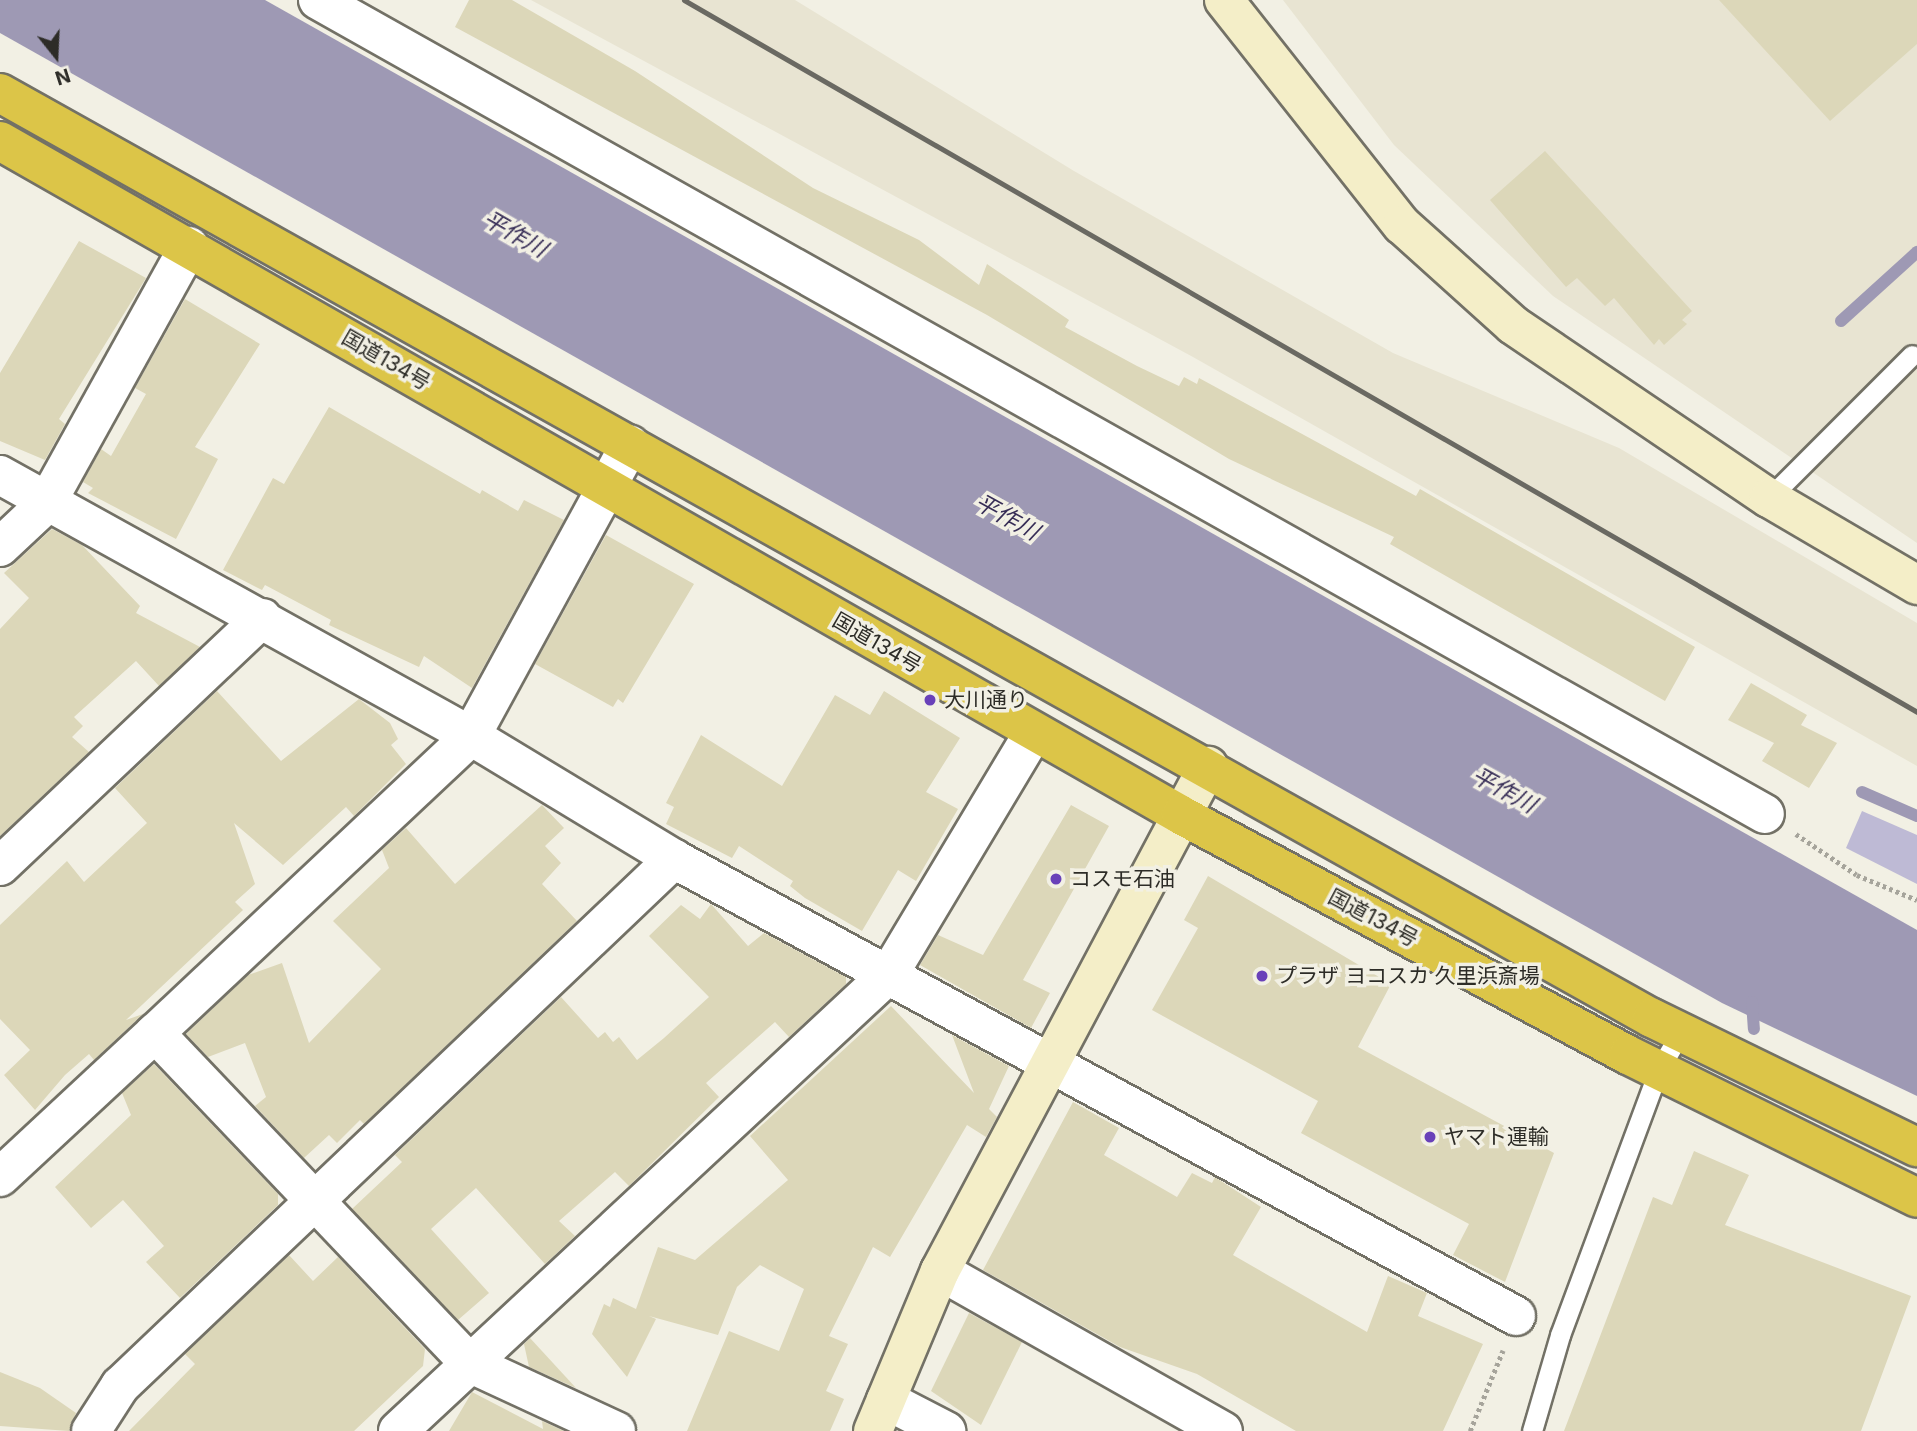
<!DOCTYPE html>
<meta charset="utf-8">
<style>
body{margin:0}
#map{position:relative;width:1917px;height:1431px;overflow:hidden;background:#f2f0e4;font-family:Inter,"Noto Sans JP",sans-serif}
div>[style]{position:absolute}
.built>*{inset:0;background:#e8e4d2}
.green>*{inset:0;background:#bebad5}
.water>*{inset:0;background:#9e99b4}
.stream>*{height:12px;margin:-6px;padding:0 6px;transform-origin:6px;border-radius:6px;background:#9e99b4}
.building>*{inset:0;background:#dcd7b9}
.path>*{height:4.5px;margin-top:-2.25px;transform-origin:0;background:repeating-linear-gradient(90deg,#a6a49b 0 3.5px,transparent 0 7px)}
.roads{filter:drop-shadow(2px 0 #737166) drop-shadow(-2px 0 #737166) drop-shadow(0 2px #737166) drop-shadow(0 -2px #737166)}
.lane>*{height:19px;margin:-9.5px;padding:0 9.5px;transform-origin:9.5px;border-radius:9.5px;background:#fff}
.street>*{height:38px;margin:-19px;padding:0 19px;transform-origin:19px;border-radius:19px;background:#fff}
.secondary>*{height:38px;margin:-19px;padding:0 19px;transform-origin:19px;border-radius:19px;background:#f4eec8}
.highway>*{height:38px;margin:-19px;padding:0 19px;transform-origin:19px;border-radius:19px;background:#dcc548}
.rail>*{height:5px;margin:-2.5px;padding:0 2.5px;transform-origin:2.5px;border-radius:2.5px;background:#6a6962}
.dots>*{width:19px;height:19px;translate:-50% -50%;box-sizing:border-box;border:4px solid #f2f0e4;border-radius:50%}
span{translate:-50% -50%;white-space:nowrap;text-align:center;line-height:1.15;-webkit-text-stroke:7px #f2f0e4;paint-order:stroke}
.street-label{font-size:21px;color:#2d2c27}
.poi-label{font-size:21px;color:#2d2c27}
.left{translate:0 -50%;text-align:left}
.water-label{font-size:23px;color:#372d56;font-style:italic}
.north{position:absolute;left:21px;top:21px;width:70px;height:70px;-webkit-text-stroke:5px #f2f0e4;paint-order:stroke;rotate:162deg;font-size:19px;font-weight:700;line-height:28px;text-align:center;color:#2d2c27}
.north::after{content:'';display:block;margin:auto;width:24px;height:32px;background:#2d2c27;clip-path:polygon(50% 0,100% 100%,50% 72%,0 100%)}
</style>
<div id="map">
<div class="built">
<div style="clip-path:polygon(531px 0,795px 0,1074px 171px,1393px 353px,1619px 448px,1917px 623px,1917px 766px,1193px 357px)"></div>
<div style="clip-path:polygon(1283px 0,1917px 0,1917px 543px,1553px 296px,1394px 145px)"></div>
</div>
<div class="green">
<div style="clip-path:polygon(1862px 811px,1917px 835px,1917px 884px,1846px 848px)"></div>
</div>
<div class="water">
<div style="clip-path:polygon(0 0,265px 0,1917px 930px,1917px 1096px,1722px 1003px,0 33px)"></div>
</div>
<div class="stream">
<div style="left:1841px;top:321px;width:103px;rotate:-42.2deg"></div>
<div style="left:1862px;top:792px;width:60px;rotate:23.6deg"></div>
<div style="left:1752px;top:1002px;width:27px;rotate:86deg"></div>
</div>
<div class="building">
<div style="clip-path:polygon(469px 0,512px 0,635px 71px,813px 188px,919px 240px,979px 285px,987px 264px,1069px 320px,1065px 327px,1137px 366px,1179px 386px,1184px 377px,1197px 384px,1199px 378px,1416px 496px,1420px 489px,1695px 647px,1665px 701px,1390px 544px,1394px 537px,1229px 459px,987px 315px,455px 27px)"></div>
<div style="clip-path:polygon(1719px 0,1917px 0,1917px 44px,1830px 121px)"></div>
<div style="clip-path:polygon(1545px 151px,1692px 311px,1682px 320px,1687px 324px,1664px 345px,1659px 339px,1654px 345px,1614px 298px,1605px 306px,1577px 278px,1566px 287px,1490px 200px)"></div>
<div style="clip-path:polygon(79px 241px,146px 278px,59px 419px,65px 424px,45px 460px,0 441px,0 373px)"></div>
<div style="clip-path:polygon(185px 299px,260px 344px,195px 447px,218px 459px,176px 539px,88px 493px,93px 488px,83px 482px,101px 449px,111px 456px,146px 394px,135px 388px)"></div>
<div style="clip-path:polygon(329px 407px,480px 494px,482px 490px,518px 511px,524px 500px,564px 520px,472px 688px,424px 656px,419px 667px,329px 625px,331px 620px,265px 585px,262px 590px,223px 570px,273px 478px,284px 484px)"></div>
<div style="clip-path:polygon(52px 529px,82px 545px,140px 606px,136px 613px,200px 647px,159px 686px,136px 661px,74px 717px,83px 726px,72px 737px,89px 752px,0 836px,0 629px,29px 598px,4px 573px)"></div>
<div style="clip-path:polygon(606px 535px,694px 584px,623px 703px,618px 699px,613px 707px,535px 664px)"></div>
<div style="clip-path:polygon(1751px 683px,1807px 715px,1801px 725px,1837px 743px,1809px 788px,1762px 761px,1774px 743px,1728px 720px)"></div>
<div style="clip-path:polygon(217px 691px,281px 761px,359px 699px,390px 723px,398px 739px,391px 745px,406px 764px,354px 816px,346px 807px,283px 865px,234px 823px,255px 884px,235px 902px,243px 910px,126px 1020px,143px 1014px,94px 1060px,89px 1054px,65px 1075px,35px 1110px,4px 1075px,30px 1050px,0 1019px,0 925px,67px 861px,84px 882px,147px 823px,115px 788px)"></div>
<div style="clip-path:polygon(884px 691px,960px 738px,926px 792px,958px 809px,916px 881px,898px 870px,862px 931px,805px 898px,790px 886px,793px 881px,739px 846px,732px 858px,666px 824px,674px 807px,666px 803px,701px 735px,782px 786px,835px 695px,870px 715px)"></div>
<div style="clip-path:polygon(542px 805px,564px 828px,545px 846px,561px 863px,542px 884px,577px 921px,364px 1124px,360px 1120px,337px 1143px,329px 1135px,304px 1158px,255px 1106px,266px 1097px,245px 1043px,208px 1057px,186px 1034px,248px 975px,282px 963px,309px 1043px,381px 969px,333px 921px,389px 868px,382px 850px,406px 828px,455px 884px)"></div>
<div style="clip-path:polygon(1071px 805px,1109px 826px,1023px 980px,1050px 993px,1031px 1028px,920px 965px,938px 935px,983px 955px)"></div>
<div style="clip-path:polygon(1208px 876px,1391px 984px,1358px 1047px,1554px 1153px,1505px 1282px,1453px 1255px,1469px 1224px,1301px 1133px,1318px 1101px,1152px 1010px,1198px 928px,1184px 920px)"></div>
<div style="clip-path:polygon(711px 904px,748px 946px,764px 933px,846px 977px,846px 984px,789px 1037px,775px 1022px,706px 1083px,719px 1097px,629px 1186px,615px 1172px,559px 1221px,575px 1236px,545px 1264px,476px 1188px,431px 1229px,489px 1293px,458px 1320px,352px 1209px,402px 1162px,395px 1155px,561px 997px,598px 1038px,605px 1032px,613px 1042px,619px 1037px,637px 1060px,664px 1038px,709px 997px,649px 936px,681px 905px,700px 919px)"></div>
<div style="clip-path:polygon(891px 1006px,974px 1093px,952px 1035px,1009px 1066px,989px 1109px,997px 1117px,986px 1137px,967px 1125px,890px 1257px,873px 1247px,829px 1336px,848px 1344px,826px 1391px,844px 1399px,830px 1431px,687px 1431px,729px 1331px,779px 1351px,804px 1289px,760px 1265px,737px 1287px,718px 1335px,649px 1316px,656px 1319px,627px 1377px,592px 1334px,604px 1304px,610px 1307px,613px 1298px,636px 1309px,658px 1247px,695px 1260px,788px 1180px,750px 1136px)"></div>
<div style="clip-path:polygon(154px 1064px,278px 1194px,278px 1205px,180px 1298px,146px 1262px,164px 1246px,123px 1200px,91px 1228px,55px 1187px,131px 1115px,122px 1093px)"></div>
<div style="clip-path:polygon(1073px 1102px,1119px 1128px,1104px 1155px,1177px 1197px,1192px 1173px,1212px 1183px,1215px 1177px,1261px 1207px,1233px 1255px,1367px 1332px,1388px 1276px,1427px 1293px,1418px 1316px,1483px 1344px,1443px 1431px,1296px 1431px,1197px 1374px,1120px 1347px,983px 1270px)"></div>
<div style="clip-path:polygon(1694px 1151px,1749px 1175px,1725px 1225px,1911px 1296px,1861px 1431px,1564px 1431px,1653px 1197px,1672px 1205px)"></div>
<div style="clip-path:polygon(289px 1255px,313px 1281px,338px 1257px,425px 1349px,423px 1366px,354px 1431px,129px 1431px,195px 1364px,185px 1354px)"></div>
<div style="clip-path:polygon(969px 1313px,1022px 1342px,981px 1425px,931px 1391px)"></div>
<div style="clip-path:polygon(530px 1338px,576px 1388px,529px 1367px,524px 1344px)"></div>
<div style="clip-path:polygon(0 1372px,40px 1388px,76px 1413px,69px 1431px,0 1426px)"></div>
<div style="clip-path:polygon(472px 1392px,543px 1429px,542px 1421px,564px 1431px,449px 1431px)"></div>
</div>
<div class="path">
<div style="left:1796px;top:834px;width:73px;rotate:33.9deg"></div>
<div style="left:1857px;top:875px;width:65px;rotate:22.6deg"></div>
<div style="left:1470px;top:1431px;width:87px;rotate:-67.8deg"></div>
</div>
<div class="roads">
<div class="lane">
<div style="left:1769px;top:498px;width:202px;rotate:-45deg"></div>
<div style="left:1532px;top:1431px;width:100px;rotate:-73.7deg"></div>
<div style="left:1560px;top:1335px;width:282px;rotate:-69.6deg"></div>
<div style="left:1658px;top:1071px;width:45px;rotate:-59.5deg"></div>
</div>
<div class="street">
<div style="left:318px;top:0;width:1660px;rotate:29.36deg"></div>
<div style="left:0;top:475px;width:538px;rotate:28.99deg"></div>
<div style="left:471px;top:736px;width:237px;rotate:31.2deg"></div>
<div style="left:674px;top:859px;width:958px;rotate:28.49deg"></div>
<div style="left:0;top:547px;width:63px;rotate:-43.1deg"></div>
<div style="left:46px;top:504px;width:295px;rotate:-61deg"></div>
<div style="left:0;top:866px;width:361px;rotate:-43.4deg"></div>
<div style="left:155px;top:1033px;width:434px;rotate:-43.2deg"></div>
<div style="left:471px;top:736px;width:332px;rotate:-61.4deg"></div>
<div style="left:0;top:1177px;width:212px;rotate:-42.9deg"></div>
<div style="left:155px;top:1033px;width:456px;rotate:46.4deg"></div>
<div style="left:469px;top:1363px;width:162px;rotate:24.8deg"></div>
<div style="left:940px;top:1271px;width:325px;rotate:29.5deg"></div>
<div style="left:886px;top:1400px;width:68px;rotate:27.3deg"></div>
<div style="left:91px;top:1431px;width:54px;rotate:-57.2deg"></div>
<div style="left:120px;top:1386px;width:765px;rotate:-43.57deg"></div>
<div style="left:398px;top:1431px;width:671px;rotate:-42.95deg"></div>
<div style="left:889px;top:974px;width:281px;rotate:-59.1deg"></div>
</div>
<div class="secondary">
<div style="left:1224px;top:0;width:287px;rotate:51.7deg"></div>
<div style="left:1402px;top:225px;width:149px;rotate:42deg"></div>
<div style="left:1513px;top:325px;width:309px;rotate:34.1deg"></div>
<div style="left:1769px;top:498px;width:172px;rotate:30.4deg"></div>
<div style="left:873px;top:1431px;width:173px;rotate:-67.3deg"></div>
<div style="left:940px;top:1271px;width:572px;rotate:-62.05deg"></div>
</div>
<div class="highway">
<div style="left:0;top:93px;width:1893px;rotate:29.25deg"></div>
<div style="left:1652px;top:1018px;width:295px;rotate:26deg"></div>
<div style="left:0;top:141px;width:1360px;rotate:29.71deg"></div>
<div style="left:1181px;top:815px;width:507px;rotate:28.23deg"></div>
<div style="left:1628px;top:1055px;width:322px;rotate:26.3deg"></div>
</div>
</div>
<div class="rail">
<div style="left:684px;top:0;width:1424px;rotate:30deg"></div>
</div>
<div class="dots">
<div style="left:930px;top:700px;background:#6941b9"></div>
<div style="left:1056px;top:879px;background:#6941b9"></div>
<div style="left:1262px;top:976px;background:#6941b9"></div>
<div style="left:1430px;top:1137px;background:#6941b9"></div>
</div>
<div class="street-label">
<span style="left:386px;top:360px;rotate:30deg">国道134号</span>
<span style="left:877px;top:643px;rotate:30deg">国道134号</span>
<span style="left:1373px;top:918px;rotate:28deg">国道134号</span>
</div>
<div class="poi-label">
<span class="left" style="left:944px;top:700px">大川通り</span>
<span class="left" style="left:1070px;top:879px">コスモ石油</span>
<span class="left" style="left:1276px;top:976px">プラザ ヨコスカ 久里浜斎場</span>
<span class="left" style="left:1444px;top:1137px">ヤマト運輸</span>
</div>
<div class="water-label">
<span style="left:515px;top:234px;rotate:30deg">平作川</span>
<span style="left:1007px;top:517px;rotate:29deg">平作川</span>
<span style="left:1504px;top:790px;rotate:29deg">平作川</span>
</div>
<div class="north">N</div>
</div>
